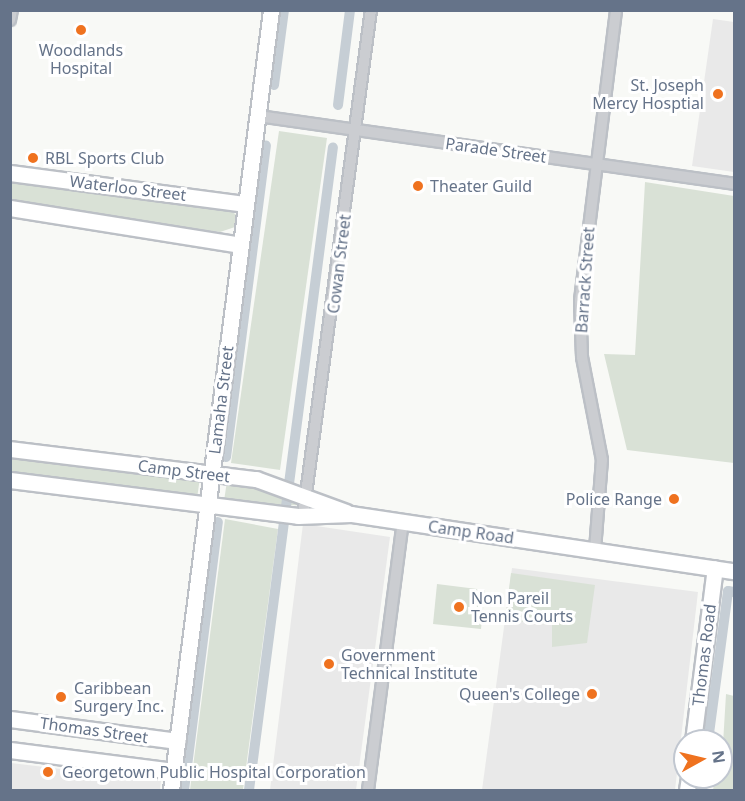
<!DOCTYPE html>
<style>
body{margin:0}
#map{position:relative;width:745px;height:801px;overflow:hidden;background:#f8f9f6;font-family:"Noto Sans",sans-serif}
div>[style]{position:absolute}
.built>*{inset:0;background:#e9e9e9}
.green>*{inset:0;background:#d9e1d6}
.canal>*{height:10px;margin:-5px;padding:0 5px;transform-origin:5px;border-radius:5px;background:#c6ced5}
.roads{filter:drop-shadow(2px 0 #bcc0c6) drop-shadow(-2px 0 #bcc0c6) drop-shadow(0 2px #bcc0c6) drop-shadow(0 -2px #bcc0c6)}
.street>*{height:10px;margin:-5px;padding:0 5px;transform-origin:5px;border-radius:5px;background:#cbcdd1}
.secondary>*{height:15px;margin:-7.5px;padding:0 7.5px;transform-origin:7.5px;border-radius:7.5px;background:#fff}
.dots>*{width:16px;height:16px;translate:-50% -50%;box-sizing:border-box;border:3px solid #fff;border-radius:50%}
span{translate:-50% -50%;white-space:nowrap;text-align:center;line-height:1.15;-webkit-text-stroke:6px #fff;paint-order:stroke}
.poi-label{font-size:16px;color:#657389}
.right{translate:-100% -50%;text-align:right}
.left{translate:0 -50%;text-align:left}
.street-label{font-size:16px;color:#657389}
.frame{position:absolute;inset:0;border:12px solid #657389;pointer-events:none}
.north{position:absolute;left:673px;top:729px;width:60px;height:60px;box-sizing:border-box;background:#fff;border:2px solid #c1c7d0;border-radius:50%;rotate:82deg;font-size:16px;font-weight:700;line-height:24px;text-align:center;color:#657389}
.north::after{content:'';display:block;margin:auto;width:21px;height:27px;background:#ef721f;clip-path:polygon(50% 0,100% 100%,50% 72%,0 100%)}
</style>
<div id="map">
<div class="built">
<div style="clip-path:polygon(713px 19px,734px 22px,734px 172px,692px 166px)"></div>
<div style="clip-path:polygon(303px 524px,390px 537px,356px 790px,270px 790px)"></div>
<div style="clip-path:polygon(512px 568px,698px 592px,675px 790px,482px 790px)"></div>
<div style="clip-path:polygon(11px 763px,161px 781px,160px 790px,11px 790px)"></div>
</div>
<div class="green">
<div style="clip-path:polygon(279px 131px,327px 138px,280px 470px,231px 463px)"></div>
<div style="clip-path:polygon(10px 180px,228px 209px,238px 216px,238px 226px,220px 232px,11px 204px)"></div>
<div style="clip-path:polygon(645px 182px,734px 196px,734px 463px,627px 450px,604px 354px,635px 355px)"></div>
<div style="clip-path:polygon(11px 454px,200px 477px,197px 499px,11px 474px)"></div>
<div style="clip-path:polygon(227px 481px,325px 507px,224px 501px)"></div>
<div style="clip-path:polygon(225px 519px,278px 529px,243px 790px,190px 790px)"></div>
<div style="clip-path:polygon(511px 573px,595px 585px,587px 643px,552px 647px,552px 625px,505px 620px)"></div>
<div style="clip-path:polygon(437px 584px,485px 590px,481px 629px,433px 624px)"></div>
<div style="clip-path:polygon(726px 694px,734px 696px,734px 790px,713px 790px,715px 777px,721px 777px)"></div>
</div>
<div class="canal">
<div style="left:274px;top:85px;width:76px;rotate:-82.4deg"></div>
<div style="left:338px;top:105px;width:96px;rotate:-82.8deg"></div>
<div style="left:226px;top:457px;width:314px;rotate:-82.7deg"></div>
<div style="left:708px;top:741px;width:151px;rotate:-82.4deg"></div>
<div style="left:728px;top:591px;width:6px;rotate:9deg"></div>
<div style="left:184px;top:790px;width:270px;rotate:-82.8deg"></div>
<div style="left:249px;top:790px;width:648px;rotate:-82.56deg"></div>
<div style="left:702px;top:790px;width:13px;rotate:-81deg"></div>
</div>
<div class="roads">
<div class="street">
<div style="left:10px;top:20px;width:10px;rotate:-79deg"></div>
<div style="left:258px;top:116px;width:481px;rotate:8.1deg"></div>
<div style="left:303px;top:516px;width:511px;rotate:-82.35deg"></div>
<div style="left:595px;top:550px;width:90px;rotate:-85.6deg"></div>
<div style="left:602px;top:460px;width:105px;rotate:-101deg"></div>
<div style="left:582px;top:357px;width:57px;rotate:-92deg"></div>
<div style="left:580px;top:300px;width:292px;rotate:-82.9deg"></div>
<div style="left:368px;top:790px;width:270px;rotate:-82.6deg"></div>
</div>
<div class="secondary">
<div style="left:10px;top:173px;width:238px;rotate:7.5deg"></div>
<div style="left:10px;top:208px;width:234px;rotate:9.1deg"></div>
<div style="left:10px;top:449px;width:248px;rotate:7deg"></div>
<div style="left:256px;top:479px;width:96px;rotate:20.1deg"></div>
<div style="left:10px;top:480px;width:290px;rotate:7.1deg"></div>
<div style="left:298px;top:516px;width:53px;rotate:-2.2deg"></div>
<div style="left:351px;top:514px;width:387px;rotate:8.5deg"></div>
<div style="left:10px;top:719px;width:169px;rotate:7.5deg"></div>
<div style="left:693px;top:741px;width:174px;rotate:-82.8deg"></div>
<div style="left:10px;top:750px;width:165px;rotate:7.3deg"></div>
<div style="left:171px;top:790px;width:786px;rotate:-82.69deg"></div>
<div style="left:687px;top:790px;width:13px;rotate:-81deg"></div>
</div>
</div>
<div class="dots">
<div style="left:81px;top:30px;background:#ef721f"></div>
<div style="left:718px;top:94px;background:#ef721f"></div>
<div style="left:33px;top:158px;background:#ef721f"></div>
<div style="left:418px;top:186px;background:#ef721f"></div>
<div style="left:674px;top:499px;background:#ef721f"></div>
<div style="left:459px;top:607px;background:#ef721f"></div>
<div style="left:329px;top:664px;background:#ef721f"></div>
<div style="left:592px;top:694px;background:#ef721f"></div>
<div style="left:61px;top:697px;background:#ef721f"></div>
<div style="left:48px;top:772px;background:#ef721f"></div>
</div>
<div class="poi-label">
<span style="left:81px;top:59px">Woodlands<br>Hospital</span>
<span class="right" style="left:704px;top:94px">St. Joseph<br>Mercy Hosptial</span>
<span class="left" style="left:45px;top:158px">RBL Sports Club</span>
<span class="left" style="left:430px;top:186px">Theater Guild</span>
<span class="right" style="left:662px;top:499px">Police Range</span>
<span class="left" style="left:471px;top:607px">Non Pareil<br>Tennis Courts</span>
<span class="left" style="left:341px;top:664px">Government<br>Technical Institute</span>
<span class="left" style="left:74px;top:697px">Caribbean<br>Surgery Inc.</span>
<span class="right" style="left:580px;top:694px">Queen's College</span>
<span class="left" style="left:62px;top:772px">Georgetown Public Hospital Corporation</span>
</div>
<div class="street-label">
<span style="left:496px;top:150px;rotate:8deg">Parade Street</span>
<span style="left:128px;top:188px;rotate:7deg">Waterloo Street</span>
<span style="left:339px;top:264px;rotate:-83deg">Cowan Street</span>
<span style="left:585px;top:280px;rotate:-86deg">Barrack Street</span>
<span style="left:221px;top:400px;rotate:-83deg">Lamaha Street</span>
<span style="left:184px;top:471px;rotate:7deg">Camp Street</span>
<span style="left:471px;top:532px;rotate:8deg">Camp Road</span>
<span style="left:704px;top:655px;rotate:-83deg">Thomas Road</span>
<span style="left:94px;top:730px;rotate:8deg">Thomas Street</span>
</div>
<div class="frame"></div>
<div class="north">N</div>
</div>
